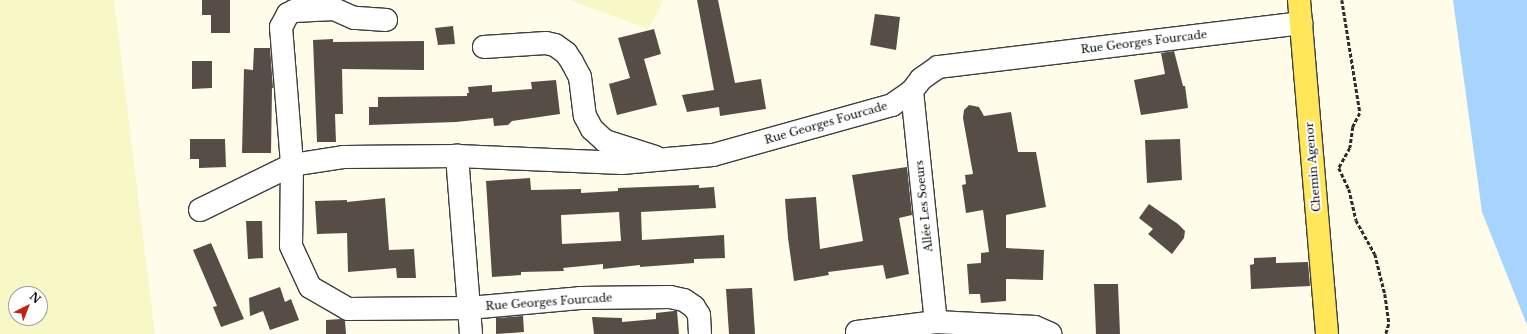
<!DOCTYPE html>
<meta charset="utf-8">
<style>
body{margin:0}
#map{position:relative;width:1527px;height:334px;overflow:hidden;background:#fffde9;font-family:"Libre Baskerville",serif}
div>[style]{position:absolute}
.farmland>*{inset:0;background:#f7f8c6}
.water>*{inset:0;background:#a7d4fd}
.building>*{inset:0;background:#554d46}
.path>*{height:2.5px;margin-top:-1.25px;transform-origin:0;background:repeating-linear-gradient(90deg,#2d2d2d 0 4px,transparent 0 6px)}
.roads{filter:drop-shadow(1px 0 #3e3e3e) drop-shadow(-1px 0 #3e3e3e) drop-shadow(0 1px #3e3e3e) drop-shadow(0 -1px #3e3e3e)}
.minor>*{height:22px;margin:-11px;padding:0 11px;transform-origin:11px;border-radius:11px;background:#fff}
.major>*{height:22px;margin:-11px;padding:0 11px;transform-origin:11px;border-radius:11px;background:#ffe759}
span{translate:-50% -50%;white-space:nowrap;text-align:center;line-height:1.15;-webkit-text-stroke:4px #fff;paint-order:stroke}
.street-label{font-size:11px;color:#0b0b0b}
.north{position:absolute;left:8px;top:286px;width:40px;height:40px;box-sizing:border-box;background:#fff;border:1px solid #9d9d9d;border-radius:50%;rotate:42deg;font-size:11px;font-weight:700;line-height:16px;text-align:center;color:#0b0b0b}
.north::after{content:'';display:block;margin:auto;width:14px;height:18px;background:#c81f15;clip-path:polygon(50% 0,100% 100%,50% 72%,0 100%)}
</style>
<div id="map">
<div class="farmland">
<div style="clip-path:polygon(evenodd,0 0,114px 0,155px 334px,0 334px,0 0,16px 294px,40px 294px,40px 318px,16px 318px,16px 294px)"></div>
<div style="clip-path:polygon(570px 0,664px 0,648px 29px)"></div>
</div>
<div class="water">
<div style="clip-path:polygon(1453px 0,1527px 0,1527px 325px,1482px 212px)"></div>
</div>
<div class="building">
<div style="clip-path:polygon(202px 0,230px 0,230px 33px,211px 33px,211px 15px,202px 15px)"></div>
<div style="clip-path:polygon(697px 0,718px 0,735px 83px,761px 79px,766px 109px,720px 116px,719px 107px,687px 112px,682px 95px,714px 90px)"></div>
<div style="clip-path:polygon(875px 14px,900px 17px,896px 50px,870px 45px)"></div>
<div style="clip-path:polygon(453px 26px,455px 44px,438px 45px,435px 28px)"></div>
<div style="clip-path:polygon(654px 29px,661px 54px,644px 59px,657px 105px,617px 115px,609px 84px,630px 78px,618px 38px)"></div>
<div style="clip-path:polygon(333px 39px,333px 42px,424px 41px,424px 70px,342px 69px,343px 114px,335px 114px,336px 142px,317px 142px,313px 40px)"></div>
<div style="clip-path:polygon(254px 48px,270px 48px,273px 88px,272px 88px,271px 153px,242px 153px,244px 69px,253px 70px)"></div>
<div style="clip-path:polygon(1174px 51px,1183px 86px,1185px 86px,1188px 108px,1141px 115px,1134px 80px,1165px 74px,1161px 53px)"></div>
<div style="clip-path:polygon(192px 61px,212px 61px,212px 88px,192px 89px)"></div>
<div style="clip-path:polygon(556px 80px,560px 114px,512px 121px,508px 125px,494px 126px,493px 118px,456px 122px,369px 125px,369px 107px,378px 107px,378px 97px,467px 96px,467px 93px,469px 93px,468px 87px,492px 85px,492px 92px,532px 89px,531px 82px)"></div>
<div style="clip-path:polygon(969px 105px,979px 107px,984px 116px,1011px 112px,1018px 152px,1036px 152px,1046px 207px,1006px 215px,1006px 248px,1044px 250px,1043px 280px,1006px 279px,1006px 301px,981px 303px,980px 294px,969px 294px,967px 264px,981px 263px,981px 253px,989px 252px,983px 210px,966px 213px,962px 185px,966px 184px,965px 175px,973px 174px,963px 118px,964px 110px)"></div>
<div style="clip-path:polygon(190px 139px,225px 139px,226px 167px,199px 168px,199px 159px,190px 159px)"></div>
<div style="clip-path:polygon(1180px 139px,1182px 180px,1147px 183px,1145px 140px)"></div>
<div style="clip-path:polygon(907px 167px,912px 215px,899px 218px,909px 274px,886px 279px,883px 265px,828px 272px,829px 275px,794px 281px,788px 238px,785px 199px,816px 197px,820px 249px,863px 241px,852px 175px)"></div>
<div style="clip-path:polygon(evenodd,530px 178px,531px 190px,581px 189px,581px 193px,618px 191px,618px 188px,699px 185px,699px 188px,714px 187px,716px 208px,641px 212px,642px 240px,724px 235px,725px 258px,694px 259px,694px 263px,640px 267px,640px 265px,603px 269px,603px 264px,563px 268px,564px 271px,521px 272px,521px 275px,492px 277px,486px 181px,530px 178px,619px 212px,621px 241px,562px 244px,561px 215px,619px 212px)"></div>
<div style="clip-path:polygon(385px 198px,389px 250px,414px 249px,416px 278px,397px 278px,396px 268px,348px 272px,347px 233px,317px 234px,315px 201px,347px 200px,347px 202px)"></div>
<div style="clip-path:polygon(1149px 204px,1178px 224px,1185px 231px,1184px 238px,1172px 254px,1148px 234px,1153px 229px,1139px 218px)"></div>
<div style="clip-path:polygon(246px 221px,262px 221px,263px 258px,248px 259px)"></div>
<div style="clip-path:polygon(211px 243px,244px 319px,221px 327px,213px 307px,217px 306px,193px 250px)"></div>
<div style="clip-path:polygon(1276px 257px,1276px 263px,1308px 262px,1310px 286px,1251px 289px,1250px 265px,1254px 264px,1254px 258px)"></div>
<div style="clip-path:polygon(1094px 284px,1118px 284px,1120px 334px,1096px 334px)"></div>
<div style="clip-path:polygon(280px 287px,285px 302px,291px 299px,299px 320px,270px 330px,263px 311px,250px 316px,249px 298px)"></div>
<div style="clip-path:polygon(752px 288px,755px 334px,729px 334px,726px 289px)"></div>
<div style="clip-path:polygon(674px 311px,677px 311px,679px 334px,594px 334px,592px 317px,622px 318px,622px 322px,656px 319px,656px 313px)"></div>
<div style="clip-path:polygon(523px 316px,524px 332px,496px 334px,496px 318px)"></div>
<div style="clip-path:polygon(341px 319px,345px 321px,346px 334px,326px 334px,326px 320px)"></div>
</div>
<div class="path">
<div style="left:1342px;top:0;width:114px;rotate:80.9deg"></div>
<div style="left:1360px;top:113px;width:16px;rotate:117deg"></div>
<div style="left:1353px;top:127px;width:21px;rotate:98deg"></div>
<div style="left:1350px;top:148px;width:23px;rotate:119deg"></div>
<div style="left:1339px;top:168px;width:23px;rotate:65deg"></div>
<div style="left:1349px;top:189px;width:32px;rotate:77deg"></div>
<div style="left:1356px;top:220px;width:39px;rotate:61deg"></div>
<div style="left:1375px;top:254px;width:41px;rotate:76deg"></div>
<div style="left:1385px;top:294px;width:30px;rotate:82deg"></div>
<div style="left:1389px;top:324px;width:10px;rotate:107deg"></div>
</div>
<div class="roads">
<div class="minor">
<div style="left:386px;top:20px;width:32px;rotate:-176deg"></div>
<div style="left:354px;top:18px;width:22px;rotate:-156deg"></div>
<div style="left:334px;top:9px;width:40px;rotate:177.1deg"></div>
<div style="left:294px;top:11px;width:7px;rotate:153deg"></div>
<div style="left:288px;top:14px;width:15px;rotate:118deg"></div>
<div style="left:281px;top:27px;width:138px;rotate:85.4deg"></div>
<div style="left:292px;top:165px;width:81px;rotate:90.7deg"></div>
<div style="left:291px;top:246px;width:45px;rotate:65.1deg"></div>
<div style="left:310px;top:287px;width:44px;rotate:30.1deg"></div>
<div style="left:348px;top:309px;width:121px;rotate:-0.5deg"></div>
<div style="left:469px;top:308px;width:111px;rotate:-5.1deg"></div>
<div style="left:580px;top:298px;width:90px;rotate:-0.6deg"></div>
<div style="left:670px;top:297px;width:14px;rotate:12deg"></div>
<div style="left:684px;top:300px;width:12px;rotate:35deg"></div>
<div style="left:694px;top:307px;width:9px;rotate:58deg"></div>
<div style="left:699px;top:315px;width:19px;rotate:87deg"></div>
<div style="left:484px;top:47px;width:62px;rotate:-3.7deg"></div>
<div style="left:546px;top:43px;width:9px;rotate:13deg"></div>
<div style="left:555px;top:45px;width:14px;rotate:36deg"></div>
<div style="left:566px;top:53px;width:11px;rotate:56deg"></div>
<div style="left:572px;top:62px;width:17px;rotate:62deg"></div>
<div style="left:580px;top:77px;width:39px;rotate:83deg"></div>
<div style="left:585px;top:116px;width:15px;rotate:62deg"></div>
<div style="left:592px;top:129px;width:18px;rotate:43deg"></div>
<div style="left:605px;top:141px;width:52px;rotate:17.7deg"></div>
<div style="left:912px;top:91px;width:232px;rotate:84.1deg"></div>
<div style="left:200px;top:210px;width:102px;rotate:-26.1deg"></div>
<div style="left:292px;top:165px;width:53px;rotate:-8.7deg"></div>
<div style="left:344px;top:157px;width:113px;rotate:-0.5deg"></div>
<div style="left:857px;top:332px;width:80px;rotate:-7.2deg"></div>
<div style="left:936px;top:322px;width:99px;rotate:2.9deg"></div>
<div style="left:1035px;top:327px;width:17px;rotate:24deg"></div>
<div style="left:471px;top:334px;width:179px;rotate:-94.5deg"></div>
<div style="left:457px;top:156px;width:165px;rotate:2.4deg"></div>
<div style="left:622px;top:163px;width:91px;rotate:-5deg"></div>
<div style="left:713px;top:155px;width:186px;rotate:-15.6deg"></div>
<div style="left:892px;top:105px;width:24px;rotate:-35deg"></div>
<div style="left:912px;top:91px;width:15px;rotate:-53deg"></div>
<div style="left:921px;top:79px;width:21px;rotate:-35deg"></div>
<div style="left:938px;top:67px;width:366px;rotate:-6.9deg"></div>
</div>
<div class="major">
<div style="left:1299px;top:0;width:335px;rotate:85.2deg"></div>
</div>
</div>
<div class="street-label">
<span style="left:1144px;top:42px;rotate:-7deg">Rue Georges Fourcade</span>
<span style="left:826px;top:123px;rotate:-16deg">Rue Georges Fourcade</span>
<span style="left:1313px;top:167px;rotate:-95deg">Chemin Agenor</span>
<span style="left:924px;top:206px;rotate:-96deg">Allée Les Soeurs</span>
<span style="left:549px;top:302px;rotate:-4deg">Rue Georges Fourcade</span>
</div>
<div class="north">N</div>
</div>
